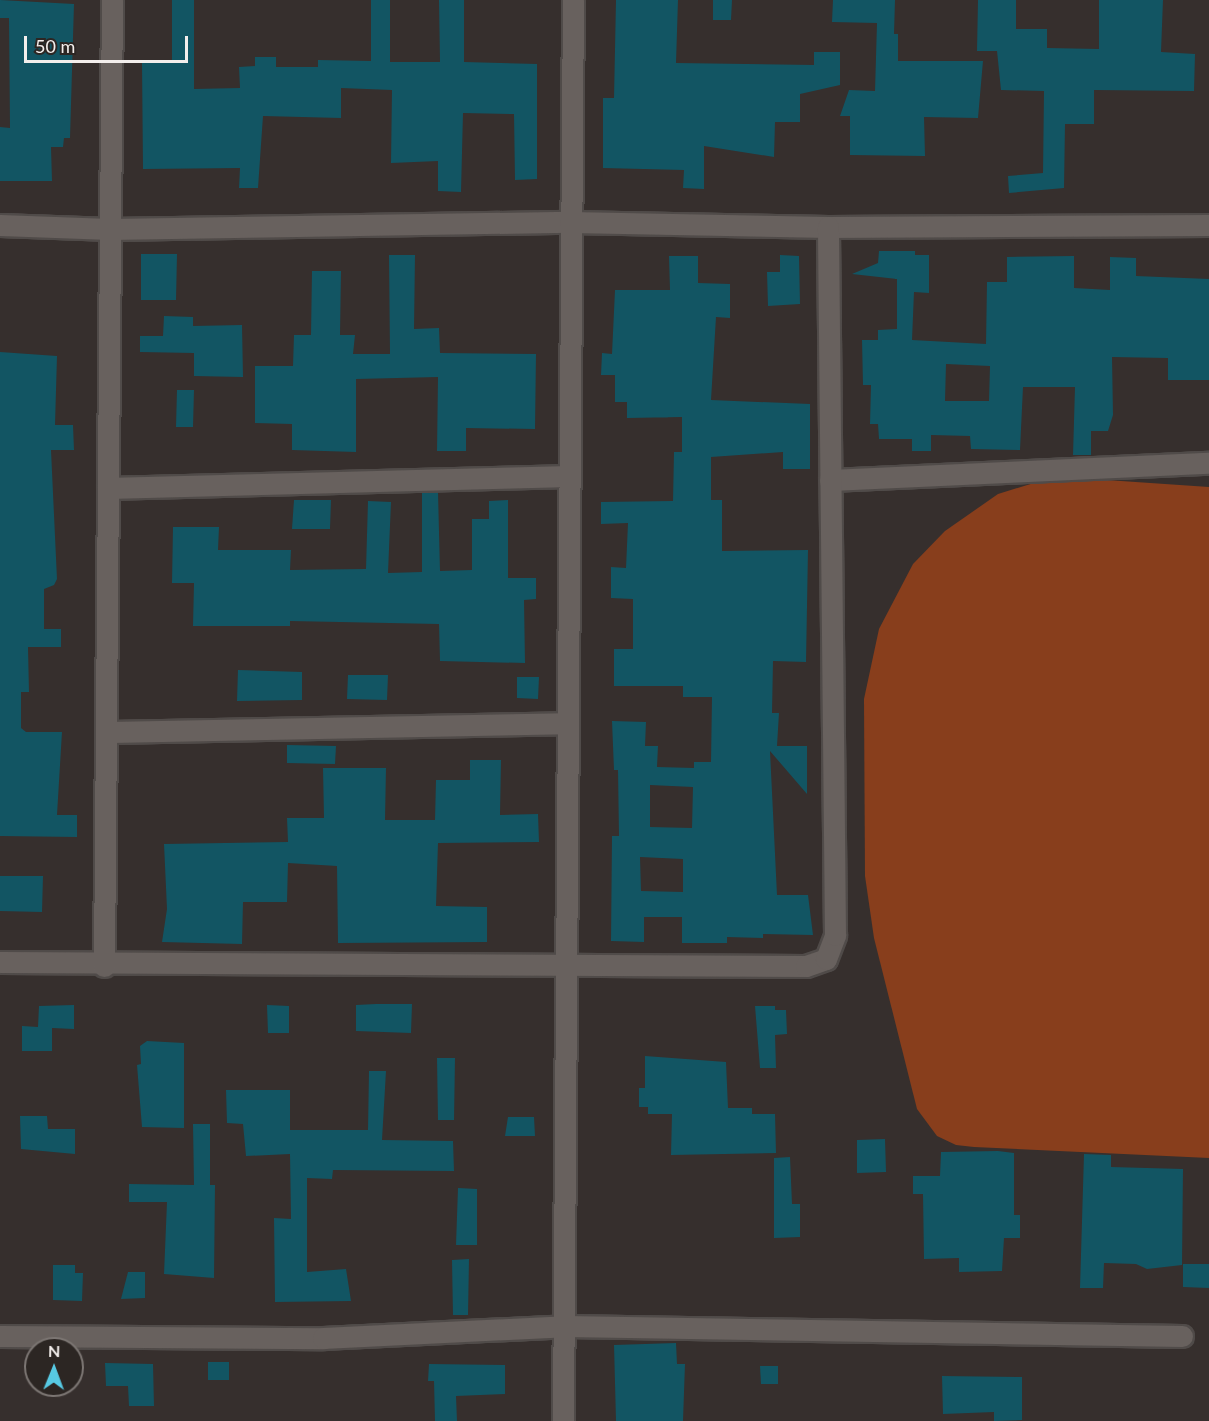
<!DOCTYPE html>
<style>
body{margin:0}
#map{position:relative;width:1209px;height:1421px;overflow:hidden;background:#362f2d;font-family:Lato,sans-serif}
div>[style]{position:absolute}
.water>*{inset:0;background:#883e1c}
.building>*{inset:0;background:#125563}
.roads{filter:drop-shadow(2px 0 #504b49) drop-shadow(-2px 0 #504b49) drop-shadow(0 2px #504b49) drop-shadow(0 -2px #504b49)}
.minor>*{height:21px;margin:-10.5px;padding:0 10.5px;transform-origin:10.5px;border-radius:10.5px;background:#68615e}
span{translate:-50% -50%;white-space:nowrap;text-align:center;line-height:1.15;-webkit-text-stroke:4.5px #2c2623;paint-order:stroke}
.north{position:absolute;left:24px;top:1337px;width:60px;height:60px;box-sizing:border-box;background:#2c2623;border:2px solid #7c7673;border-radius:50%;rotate:1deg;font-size:16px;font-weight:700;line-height:24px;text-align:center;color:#f3eeec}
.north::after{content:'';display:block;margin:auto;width:21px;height:27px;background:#57c9e3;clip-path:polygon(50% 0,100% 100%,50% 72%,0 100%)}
.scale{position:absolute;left:24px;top:36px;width:164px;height:27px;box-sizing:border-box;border:3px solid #f3eeec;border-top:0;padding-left:8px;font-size:18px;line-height:21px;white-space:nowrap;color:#f3eeec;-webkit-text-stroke:4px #2c2623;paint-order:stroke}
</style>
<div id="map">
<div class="water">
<div style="clip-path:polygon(1077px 478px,1209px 487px,1209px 1158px,974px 1147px,956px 1145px,937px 1136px,917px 1109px,874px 938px,865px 876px,864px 699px,879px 629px,913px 564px,945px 531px,998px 494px,1037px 482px)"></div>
</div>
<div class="building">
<div style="clip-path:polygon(0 0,74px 4px,70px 138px,64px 138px,63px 147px,51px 147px,52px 181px,0 181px,0 127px,10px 128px,9px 18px,0 18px)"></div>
<div style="clip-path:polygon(172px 0,194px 0,194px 89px,240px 88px,239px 67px,255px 66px,255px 57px,276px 57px,276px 67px,318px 67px,318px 60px,371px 61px,371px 0,390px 0,390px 62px,440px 62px,439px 0,464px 0,464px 62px,537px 64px,537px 179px,515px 180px,514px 114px,463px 113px,461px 192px,438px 191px,438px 161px,391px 163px,392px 90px,341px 88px,341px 118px,263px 116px,258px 188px,239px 188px,240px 168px,143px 169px,142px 63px,172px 63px)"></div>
<div style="clip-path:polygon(616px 0,678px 0,676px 63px,814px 65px,814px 52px,840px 52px,840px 85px,800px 94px,800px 122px,775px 122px,774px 157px,704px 146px,704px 189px,683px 188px,684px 170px,603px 168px,603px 98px,614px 98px)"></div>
<div style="clip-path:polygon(713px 0,732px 0,731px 20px,713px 20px)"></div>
<div style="clip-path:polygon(833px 0,895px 0,894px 34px,898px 34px,898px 61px,983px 61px,978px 118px,924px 117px,925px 156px,850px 155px,850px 116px,840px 116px,849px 90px,875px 91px,877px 23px,832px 22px)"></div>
<div style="clip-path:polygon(978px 0,1016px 0,1016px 29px,1047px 29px,1047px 48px,1099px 49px,1099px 0,1163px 0,1161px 52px,1195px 54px,1194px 91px,1094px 90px,1094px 124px,1065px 124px,1064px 188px,1009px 193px,1008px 176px,1043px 173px,1044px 91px,1001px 90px,997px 51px,977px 51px)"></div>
<div style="clip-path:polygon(evenodd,879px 251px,915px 251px,915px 255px,929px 255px,929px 293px,914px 292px,912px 340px,986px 344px,987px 282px,1007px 282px,1007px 257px,1074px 256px,1074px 288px,1110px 290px,1110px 257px,1136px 258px,1136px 276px,1209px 279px,1209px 380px,1168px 380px,1168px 358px,1112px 357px,1113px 415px,1108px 431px,1091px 431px,1091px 455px,1073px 455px,1075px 387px,1023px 387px,1020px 450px,971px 449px,970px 436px,931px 435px,931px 451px,912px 451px,912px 439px,879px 439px,878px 424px,870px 424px,871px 385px,863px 385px,862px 340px,878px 340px,878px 330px,897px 329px,897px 279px,852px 274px,878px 263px,879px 251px,946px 364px,990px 366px,989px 401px,945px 401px,946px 364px)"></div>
<div style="clip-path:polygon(141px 254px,177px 254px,176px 300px,141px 300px)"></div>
<div style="clip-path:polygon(389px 255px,415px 255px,414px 329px,439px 328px,440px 353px,536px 354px,535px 429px,466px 428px,466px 451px,437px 451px,438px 377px,356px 379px,356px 452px,292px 450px,292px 424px,255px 423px,255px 366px,293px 366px,294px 335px,311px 335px,312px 271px,341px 271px,340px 335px,355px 335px,353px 354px,390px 354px)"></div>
<div style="clip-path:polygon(780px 255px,799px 256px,800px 304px,768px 306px,767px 272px,780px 272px)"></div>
<div style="clip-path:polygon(evenodd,669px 256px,698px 256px,698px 283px,730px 284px,730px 318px,716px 317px,711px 400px,810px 404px,810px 469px,783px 469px,783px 452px,711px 457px,711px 500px,722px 500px,722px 551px,808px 550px,806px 662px,773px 661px,772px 713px,779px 713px,777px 746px,807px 746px,807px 794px,770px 751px,777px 895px,808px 895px,813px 935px,763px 934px,763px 938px,727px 937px,727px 943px,682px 943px,682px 917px,644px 917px,644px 942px,611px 941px,612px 836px,619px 836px,618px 770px,614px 770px,612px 721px,646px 722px,645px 746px,658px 746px,657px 767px,694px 768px,694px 762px,711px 762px,712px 697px,683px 697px,683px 686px,614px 686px,614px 649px,633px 649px,633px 599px,611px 598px,611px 567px,626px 568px,628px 523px,601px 524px,601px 502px,673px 501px,674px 452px,682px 452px,682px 417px,627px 418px,627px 402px,615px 402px,615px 375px,601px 375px,602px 353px,612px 354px,615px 290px,670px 290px,669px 256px,650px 785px,693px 787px,692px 828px,650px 827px,650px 785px,669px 256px,640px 857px,683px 859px,683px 892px,641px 891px,640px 857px)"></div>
<div style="clip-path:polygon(164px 316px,193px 317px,193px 326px,242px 325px,243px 377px,194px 376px,194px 353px,140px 352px,140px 336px,163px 336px)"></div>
<div style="clip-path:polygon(0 352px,57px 356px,55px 425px,73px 425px,74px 450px,51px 450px,57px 579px,54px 585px,44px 589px,44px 629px,61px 629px,61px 647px,28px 647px,29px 692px,21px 692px,21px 728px,26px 732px,62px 732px,57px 815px,77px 815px,77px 837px,0 836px)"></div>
<div style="clip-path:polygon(177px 390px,194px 390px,193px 427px,176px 427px)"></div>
<div style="clip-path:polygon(438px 492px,440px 571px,472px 570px,472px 519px,489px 519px,489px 501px,508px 500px,508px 578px,536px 578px,536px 599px,524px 600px,525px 663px,440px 661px,439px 624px,290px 621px,290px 626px,193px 626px,194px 583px,172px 583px,173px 527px,219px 527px,218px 550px,291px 550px,290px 570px,366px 569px,368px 501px,391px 502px,388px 573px,422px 572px,422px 493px)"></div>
<div style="clip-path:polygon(294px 500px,331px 500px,330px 529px,292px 529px)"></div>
<div style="clip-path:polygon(238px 670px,302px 672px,302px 700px,237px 701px)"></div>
<div style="clip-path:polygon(348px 675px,388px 675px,387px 700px,347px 699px)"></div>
<div style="clip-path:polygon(517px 677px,539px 677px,538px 699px,517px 698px)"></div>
<div style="clip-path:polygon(287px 745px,336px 746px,335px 764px,287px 763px)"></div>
<div style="clip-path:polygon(470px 760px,501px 760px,500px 815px,538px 814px,539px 842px,438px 843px,436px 906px,487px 907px,487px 942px,338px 943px,337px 866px,288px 863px,287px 902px,243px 902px,242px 944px,162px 942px,167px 909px,164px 844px,288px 842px,287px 818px,324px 818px,323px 768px,386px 768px,385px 820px,435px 820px,436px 780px,470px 780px)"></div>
<div style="clip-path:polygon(0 876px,43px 876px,42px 912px,0 911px)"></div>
<div style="clip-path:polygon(376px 1004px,412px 1004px,411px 1033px,356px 1031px,356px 1005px)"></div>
<div style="clip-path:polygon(74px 1005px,74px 1029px,52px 1028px,52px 1051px,22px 1051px,22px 1026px,38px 1027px,39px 1006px)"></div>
<div style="clip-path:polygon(267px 1005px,289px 1006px,289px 1033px,268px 1033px)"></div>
<div style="clip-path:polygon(755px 1006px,775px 1006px,775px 1010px,786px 1010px,787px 1034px,775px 1035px,776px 1068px,760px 1068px)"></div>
<div style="clip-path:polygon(147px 1041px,184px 1043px,184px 1128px,142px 1127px,137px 1065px,141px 1064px,140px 1046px)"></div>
<div style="clip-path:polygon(645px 1056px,726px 1062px,728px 1108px,752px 1108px,752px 1114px,775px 1114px,776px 1153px,671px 1155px,672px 1114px,648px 1114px,648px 1107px,639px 1107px,639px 1088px,645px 1088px)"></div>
<div style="clip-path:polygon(437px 1058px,455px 1058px,454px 1120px,438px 1120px)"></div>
<div style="clip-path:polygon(369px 1071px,386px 1071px,382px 1140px,453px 1141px,454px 1171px,333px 1170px,332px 1179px,307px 1178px,307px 1272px,346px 1269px,351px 1301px,275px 1302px,274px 1218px,291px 1219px,290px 1154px,246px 1156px,243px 1124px,227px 1123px,226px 1090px,290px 1090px,290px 1130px,368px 1130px)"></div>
<div style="clip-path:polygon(20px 1116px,47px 1116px,48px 1129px,75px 1129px,75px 1154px,21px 1149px)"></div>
<div style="clip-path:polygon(508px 1117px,534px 1117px,535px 1136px,505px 1136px)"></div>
<div style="clip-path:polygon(193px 1124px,210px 1124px,210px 1185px,215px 1185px,214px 1278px,164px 1274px,167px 1202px,129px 1202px,129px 1184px,194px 1185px)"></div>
<div style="clip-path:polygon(885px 1139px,886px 1172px,857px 1173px,857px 1140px)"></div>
<div style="clip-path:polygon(998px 1151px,1014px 1153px,1014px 1215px,1020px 1215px,1020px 1238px,1004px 1238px,1002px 1271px,959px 1272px,959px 1258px,924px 1259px,923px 1194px,913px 1194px,913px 1176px,940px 1176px,941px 1152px)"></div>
<div style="clip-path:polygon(1084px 1154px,1111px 1155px,1111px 1167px,1183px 1169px,1182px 1265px,1147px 1269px,1136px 1264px,1104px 1263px,1103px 1288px,1080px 1288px)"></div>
<div style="clip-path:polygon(790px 1157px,792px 1204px,800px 1204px,800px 1237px,774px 1238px,774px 1158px)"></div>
<div style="clip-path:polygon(458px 1188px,477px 1189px,477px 1245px,456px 1245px)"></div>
<div style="clip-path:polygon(469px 1259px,468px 1315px,453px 1315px,452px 1260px)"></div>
<div style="clip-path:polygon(1183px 1264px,1209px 1264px,1209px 1288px,1183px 1287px)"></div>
<div style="clip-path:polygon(53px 1265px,75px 1265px,75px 1273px,83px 1273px,82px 1301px,53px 1300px)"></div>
<div style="clip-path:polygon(128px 1272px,145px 1272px,145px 1298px,121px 1299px)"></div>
<div style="clip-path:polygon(676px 1343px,677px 1364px,685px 1364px,683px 1421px,616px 1421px,614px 1345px)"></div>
<div style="clip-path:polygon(208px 1362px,229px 1362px,229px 1380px,208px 1380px)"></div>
<div style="clip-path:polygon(105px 1363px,153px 1364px,154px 1406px,129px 1406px,128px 1386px,106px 1386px)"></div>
<div style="clip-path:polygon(429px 1364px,505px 1365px,505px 1394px,456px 1396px,457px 1421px,435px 1421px,434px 1381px,428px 1381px)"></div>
<div style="clip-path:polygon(760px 1366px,778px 1366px,778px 1384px,761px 1384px)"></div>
<div style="clip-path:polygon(942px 1376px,1022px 1377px,1022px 1420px,994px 1421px,994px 1412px,943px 1414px)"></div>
</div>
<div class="roads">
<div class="minor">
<div style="left:0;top:225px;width:110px;rotate:2.1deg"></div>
<div style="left:110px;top:229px;width:460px;rotate:-0.9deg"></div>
<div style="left:570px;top:222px;width:258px;rotate:1.1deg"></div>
<div style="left:828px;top:227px;width:381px;rotate:-0.3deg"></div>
<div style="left:830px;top:480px;width:379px;rotate:-2.6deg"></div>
<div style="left:108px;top:488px;width:461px;rotate:-1.5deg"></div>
<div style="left:107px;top:732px;width:460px;rotate:-1.1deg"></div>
<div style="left:0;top:962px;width:806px;rotate:0.28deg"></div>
<div style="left:806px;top:966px;width:21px;rotate:-19deg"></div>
<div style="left:826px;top:959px;width:26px;rotate:-69deg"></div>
<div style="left:835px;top:935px;width:708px;rotate:-90.57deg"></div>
<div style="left:104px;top:966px;width:966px;rotate:-89.53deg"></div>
<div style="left:0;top:1336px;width:323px;rotate:0.4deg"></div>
<div style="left:323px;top:1338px;width:242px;rotate:-2.8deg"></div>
<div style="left:565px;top:1326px;width:617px;rotate:0.93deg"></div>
<div style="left:563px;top:1421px;width:1421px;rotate:-89.6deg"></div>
</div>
</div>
<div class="north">N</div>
<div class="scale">50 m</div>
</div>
